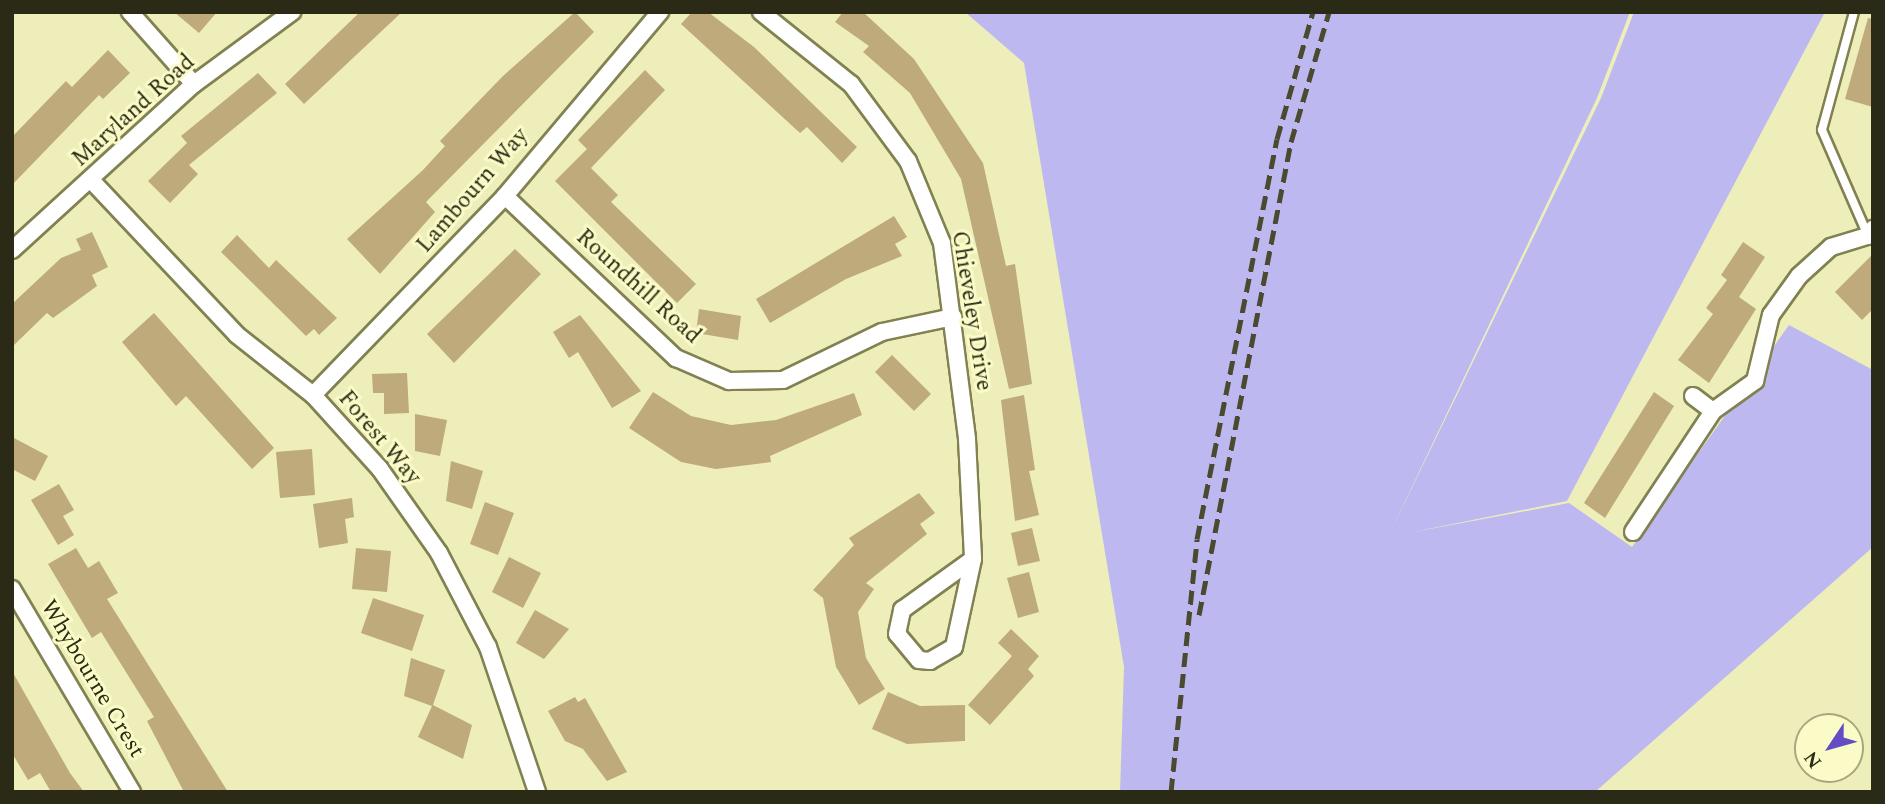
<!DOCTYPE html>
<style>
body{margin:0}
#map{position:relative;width:1885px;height:804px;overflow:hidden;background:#eeeeba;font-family:Spectral,serif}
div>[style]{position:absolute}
.green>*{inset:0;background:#bdb9f0}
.building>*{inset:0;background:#beaa7b}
.roads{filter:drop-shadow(2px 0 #818151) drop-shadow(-2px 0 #818151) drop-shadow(0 2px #818151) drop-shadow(0 -2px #818151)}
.lane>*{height:8px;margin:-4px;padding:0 4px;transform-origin:4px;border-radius:4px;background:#fff}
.street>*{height:16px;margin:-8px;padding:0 8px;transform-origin:8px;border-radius:8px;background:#fff}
.rail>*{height:5px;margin-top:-2.5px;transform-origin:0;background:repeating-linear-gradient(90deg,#4b4a31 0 14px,transparent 0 21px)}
span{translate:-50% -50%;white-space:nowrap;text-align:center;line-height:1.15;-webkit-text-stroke:6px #fbfbc7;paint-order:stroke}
.street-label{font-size:23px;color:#2b2a16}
.frame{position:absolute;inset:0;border:14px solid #2b2a16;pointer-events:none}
.north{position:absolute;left:1794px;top:713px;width:70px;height:70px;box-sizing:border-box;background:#fbfbc7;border:2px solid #a8a780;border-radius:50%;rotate:234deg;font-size:19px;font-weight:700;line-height:28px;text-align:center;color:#2b2a16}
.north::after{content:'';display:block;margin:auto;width:24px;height:32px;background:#654cc4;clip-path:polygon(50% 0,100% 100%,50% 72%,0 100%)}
</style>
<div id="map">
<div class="green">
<div style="clip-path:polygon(965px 12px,1630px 12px,1597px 98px,1390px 533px,1601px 98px,1634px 12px,1825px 12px,1567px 501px,1408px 533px,1569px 503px,1632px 547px,1789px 325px,1873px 370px,1873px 547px,1595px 792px,1120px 792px,1124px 667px,1024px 63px)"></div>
</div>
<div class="building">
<div style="clip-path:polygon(174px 12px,217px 12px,199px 33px)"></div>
<div style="clip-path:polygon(360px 12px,402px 12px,304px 104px,285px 84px)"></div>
<div style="clip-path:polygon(575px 12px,594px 32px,426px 202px,435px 212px,380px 274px,347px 239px,423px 170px,445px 146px,440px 141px,503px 76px)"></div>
<div style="clip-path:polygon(692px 12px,708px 12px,754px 47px,857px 147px,842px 163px,807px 127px,800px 133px,681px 24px)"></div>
<div style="clip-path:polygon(843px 12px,863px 12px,914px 59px,983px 163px,1006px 266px,1015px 264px,1032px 384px,1009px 389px,961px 179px,910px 93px,863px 52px,869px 46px,835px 22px)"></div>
<div style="clip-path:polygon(1868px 18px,1873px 19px,1873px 107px,1845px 99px)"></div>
<div style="clip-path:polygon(108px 50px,130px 73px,103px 99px,99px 95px,12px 185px,12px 137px,66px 81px,72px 87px)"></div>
<div style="clip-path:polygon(645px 70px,665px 90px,591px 168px,618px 195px,611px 202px,696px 284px,677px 303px,555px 181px,587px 149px,578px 140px)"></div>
<div style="clip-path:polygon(258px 73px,277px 93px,189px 165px,198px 174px,170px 203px,148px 181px,187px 143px,181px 136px)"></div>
<div style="clip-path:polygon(894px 216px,907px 237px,895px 244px,902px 256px,846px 279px,770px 323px,756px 299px)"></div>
<div style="clip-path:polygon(92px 232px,108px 267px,92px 275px,97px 286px,53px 318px,47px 313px,12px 347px,12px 304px,61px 258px,81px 250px,76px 239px)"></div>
<div style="clip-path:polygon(237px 235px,269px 268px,276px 260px,337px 318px,319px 335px,314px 329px,306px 336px,221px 252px)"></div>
<div style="clip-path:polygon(1743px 242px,1765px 257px,1739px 297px,1756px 309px,1709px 383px,1678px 360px,1713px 314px,1706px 308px,1727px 280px,1721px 275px)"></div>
<div style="clip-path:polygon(515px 249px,541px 274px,454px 363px,427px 334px)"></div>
<div style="clip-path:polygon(1873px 254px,1873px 309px,1862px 320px,1835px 292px)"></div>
<div style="clip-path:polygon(699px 309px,741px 316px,738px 340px,696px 333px)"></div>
<div style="clip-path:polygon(154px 313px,274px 448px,252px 469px,186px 396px,176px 406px,122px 342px)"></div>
<div style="clip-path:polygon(580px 315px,641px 391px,612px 408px,578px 352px,569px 358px,553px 332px)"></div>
<div style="clip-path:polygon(892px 355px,931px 394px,914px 411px,875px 372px)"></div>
<div style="clip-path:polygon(407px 373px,409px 413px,384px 414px,384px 393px,373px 393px,372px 374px)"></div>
<div style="clip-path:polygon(653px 392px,691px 416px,731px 425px,776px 420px,854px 393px,862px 415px,770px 456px,771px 462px,716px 469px,681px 462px,629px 428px)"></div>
<div style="clip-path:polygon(1654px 392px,1674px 406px,1605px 518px,1584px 503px)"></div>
<div style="clip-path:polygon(1024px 395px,1035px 470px,1029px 471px,1039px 515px,1015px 521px,1001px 400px)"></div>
<div style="clip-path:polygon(415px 414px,447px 420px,440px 456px,415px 451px)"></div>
<div style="clip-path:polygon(12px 437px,48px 456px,35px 481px,12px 469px)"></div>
<div style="clip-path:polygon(312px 449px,315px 495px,280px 498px,276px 452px)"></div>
<div style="clip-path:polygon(451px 461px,483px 471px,472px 509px,446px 501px)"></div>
<div style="clip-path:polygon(59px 484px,74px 510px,63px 516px,74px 535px,58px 545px,31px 500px)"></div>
<div style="clip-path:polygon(919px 493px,935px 513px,920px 524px,927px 534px,866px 583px,874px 589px,858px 612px,866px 658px,885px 689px,859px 705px,836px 667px,823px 598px,813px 590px,854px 545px,849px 538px)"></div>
<div style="clip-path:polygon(352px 498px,354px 517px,345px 519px,348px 543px,319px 548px,313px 504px)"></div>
<div style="clip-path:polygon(485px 502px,514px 513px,498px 555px,470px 544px)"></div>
<div style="clip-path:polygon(1032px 528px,1040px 561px,1018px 566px,1011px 533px)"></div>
<div style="clip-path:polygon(76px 548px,88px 568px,99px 561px,118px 593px,107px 599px,228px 792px,184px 792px,147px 721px,154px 717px,101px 632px,92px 638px,48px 564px)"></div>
<div style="clip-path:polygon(356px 548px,391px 551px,387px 592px,352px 589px)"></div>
<div style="clip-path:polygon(509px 557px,541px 573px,523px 608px,492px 592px)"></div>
<div style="clip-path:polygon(1029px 572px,1039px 612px,1018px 618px,1007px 578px)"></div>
<div style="clip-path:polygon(373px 598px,424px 615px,412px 651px,361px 633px)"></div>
<div style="clip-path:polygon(535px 610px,569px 629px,544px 659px,516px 643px)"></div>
<div style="clip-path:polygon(1011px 629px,1039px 656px,1028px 669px,1034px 676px,990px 725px,968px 705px,1012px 656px,998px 643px)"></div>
<div style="clip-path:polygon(411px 658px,445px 670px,433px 705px,472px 725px,463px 759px,418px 737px,432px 706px,404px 696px)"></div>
<div style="clip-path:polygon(12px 671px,70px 773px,84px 792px,51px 792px,40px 773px,28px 780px,12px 753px)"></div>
<div style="clip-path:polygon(888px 692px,920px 706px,965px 705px,965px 741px,907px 744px,872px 729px)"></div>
<div style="clip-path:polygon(575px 697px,578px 702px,585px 698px,627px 772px,607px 781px,583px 749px,565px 741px,548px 711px)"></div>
</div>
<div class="roads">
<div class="lane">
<div style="left:1854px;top:12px;width:122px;rotate:105.2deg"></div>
<div style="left:1822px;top:130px;width:116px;rotate:66.5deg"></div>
</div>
<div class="street">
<div style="left:130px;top:12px;width:96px;rotate:48.4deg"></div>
<div style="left:761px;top:12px;width:115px;rotate:38.7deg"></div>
<div style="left:851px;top:84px;width:96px;rotate:53.5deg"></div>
<div style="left:908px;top:161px;width:89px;rotate:67.5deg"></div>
<div style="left:942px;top:243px;width:198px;rotate:82.7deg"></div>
<div style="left:967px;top:439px;width:120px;rotate:87.1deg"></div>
<div style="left:973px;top:559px;width:90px;rotate:102.2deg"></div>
<div style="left:954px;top:647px;width:28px;rotate:150deg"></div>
<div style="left:930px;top:661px;width:11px;rotate:-175deg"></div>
<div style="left:919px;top:660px;width:34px;rotate:-130deg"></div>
<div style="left:897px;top:634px;width:25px;rotate:-78deg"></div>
<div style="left:902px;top:610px;width:87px;rotate:-35.7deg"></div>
<div style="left:91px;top:180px;width:213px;rotate:46.7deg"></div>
<div style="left:237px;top:335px;width:97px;rotate:38.3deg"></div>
<div style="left:313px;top:395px;width:100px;rotate:47.8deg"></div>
<div style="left:380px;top:469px;width:103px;rotate:54.9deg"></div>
<div style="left:439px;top:553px;width:106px;rotate:62.5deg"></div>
<div style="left:488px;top:647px;width:153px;rotate:71.3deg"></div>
<div style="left:505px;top:196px;width:236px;rotate:43.5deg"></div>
<div style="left:676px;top:358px;width:58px;rotate:23.5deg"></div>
<div style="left:729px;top:381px;width:54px;rotate:-1.1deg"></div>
<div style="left:783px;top:380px;width:110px;rotate:-25.9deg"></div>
<div style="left:882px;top:332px;width:73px;rotate:-11.9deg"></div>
<div style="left:12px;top:250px;width:246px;rotate:-42.4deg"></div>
<div style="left:194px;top:84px;width:122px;rotate:-36.3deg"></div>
<div style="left:313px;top:395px;width:277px;rotate:-46deg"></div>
<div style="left:505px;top:196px;width:241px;rotate:-49.9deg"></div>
<div style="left:1693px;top:396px;width:25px;rotate:37deg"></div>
<div style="left:1633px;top:532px;width:145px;rotate:-56.5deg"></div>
<div style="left:1713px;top:411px;width:52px;rotate:-35.5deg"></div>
<div style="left:1755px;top:381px;width:68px;rotate:-76.4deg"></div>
<div style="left:1771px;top:315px;width:48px;rotate:-54.3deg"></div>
<div style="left:1799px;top:276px;width:43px;rotate:-42.2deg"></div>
<div style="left:1831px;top:247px;width:39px;rotate:-17deg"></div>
<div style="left:1868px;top:236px;width:9px;rotate:-54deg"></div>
<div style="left:12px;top:589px;width:236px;rotate:59.4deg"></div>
</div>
</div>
<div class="rail">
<div style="left:1199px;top:615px;width:482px;rotate:-79deg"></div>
<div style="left:1291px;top:142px;width:135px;rotate:-73.7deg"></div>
<div style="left:1171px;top:792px;width:254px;rotate:-84.1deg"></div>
<div style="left:1197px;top:539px;width:408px;rotate:-78.7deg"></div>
<div style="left:1277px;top:139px;width:132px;rotate:-74.2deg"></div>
</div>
<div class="street-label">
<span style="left:134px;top:111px;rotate:-42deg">Maryland Road</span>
<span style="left:473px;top:191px;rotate:-49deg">Lambourn Way</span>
<span style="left:638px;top:287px;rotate:42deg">Roundhill Road</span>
<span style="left:971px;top:311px;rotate:81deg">Chieveley Drive</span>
<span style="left:379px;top:438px;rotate:50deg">Forest Way</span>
<span style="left:92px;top:679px;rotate:59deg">Whybourne Crest</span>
</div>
<div class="frame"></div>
<div class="north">N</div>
</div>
